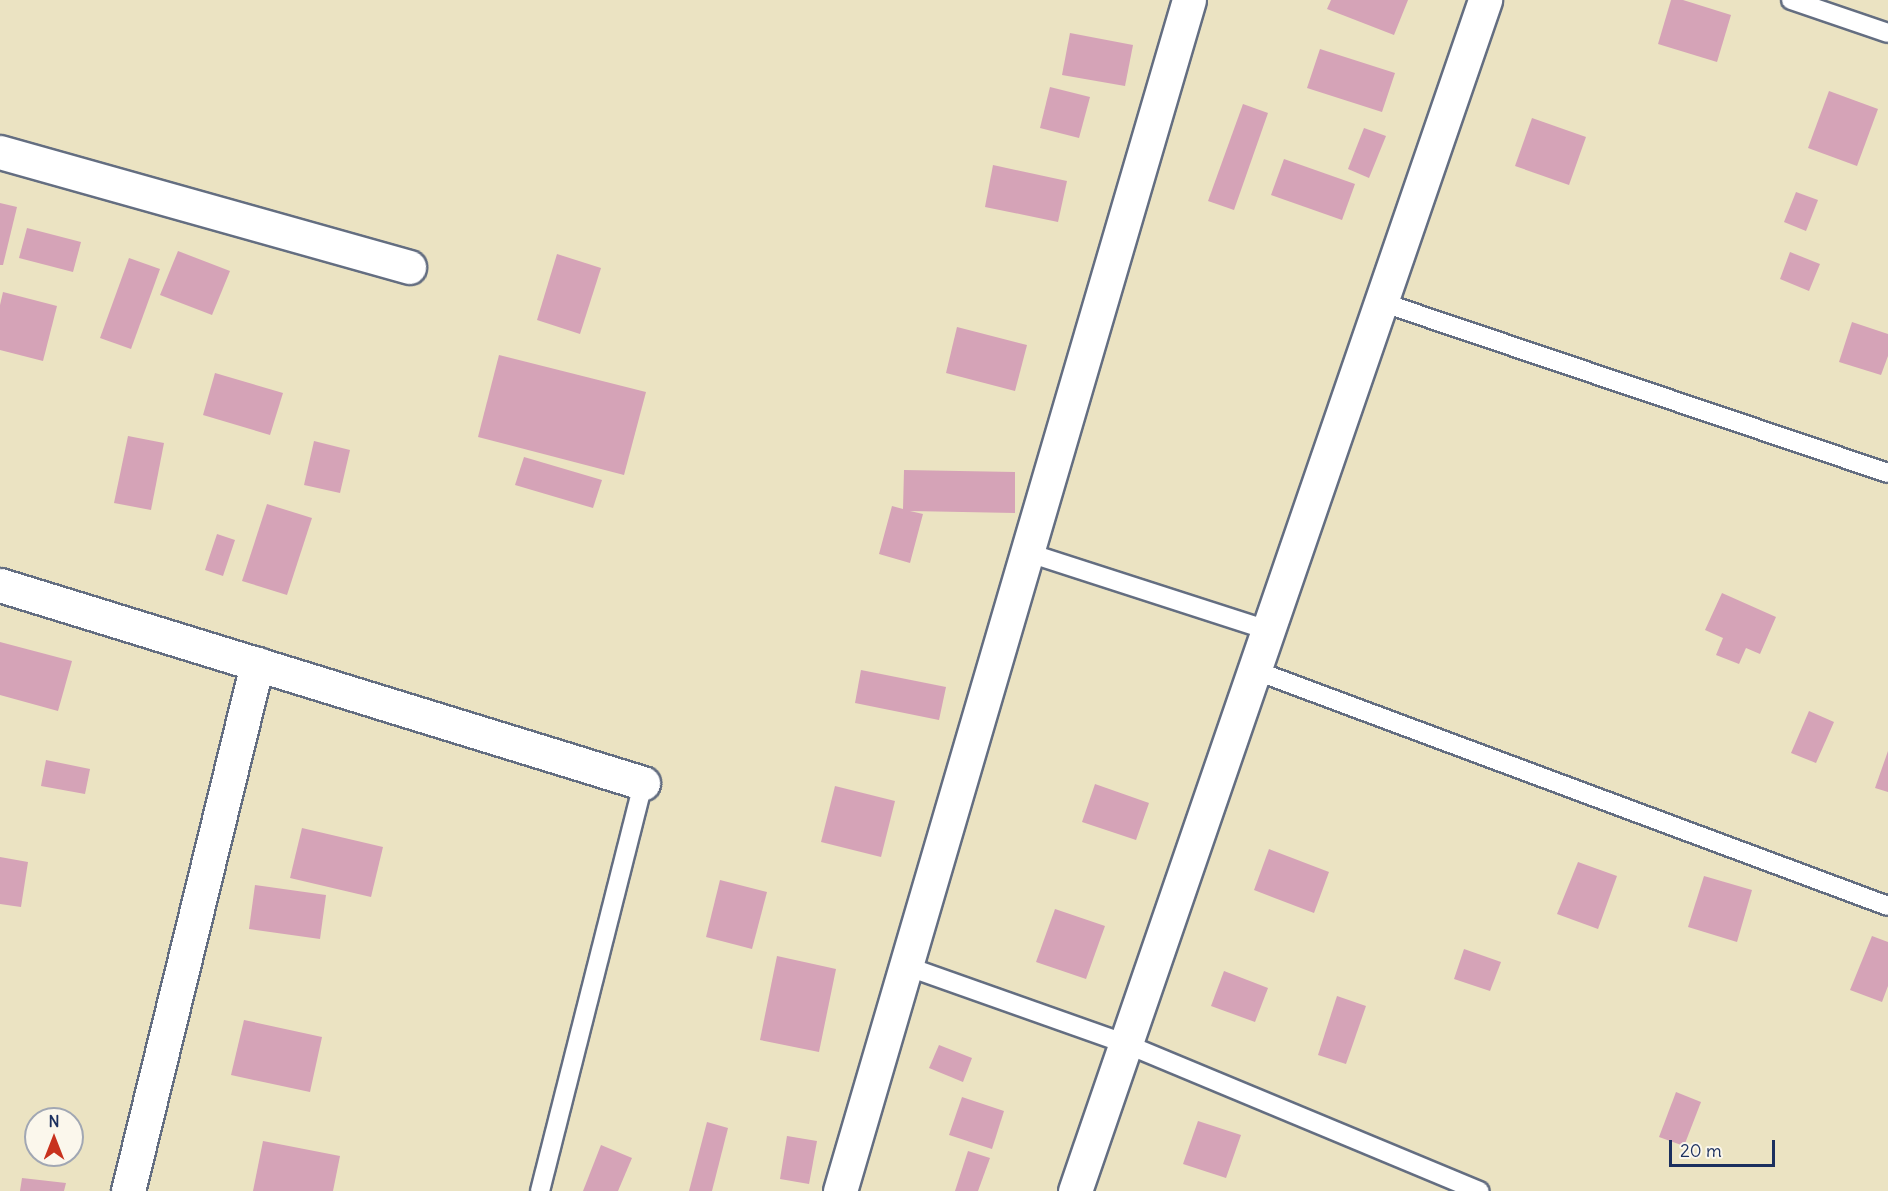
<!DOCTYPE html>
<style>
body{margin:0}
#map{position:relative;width:1888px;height:1191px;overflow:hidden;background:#ebe3c2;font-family:Delius,sans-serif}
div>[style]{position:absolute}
.building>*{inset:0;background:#d5a3b7}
.roads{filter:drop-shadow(2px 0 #646e81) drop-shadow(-2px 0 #646e81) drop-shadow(0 2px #646e81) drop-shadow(0 -2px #646e81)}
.service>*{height:18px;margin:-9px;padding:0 9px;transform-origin:9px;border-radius:9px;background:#fff}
.minor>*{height:33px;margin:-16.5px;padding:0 16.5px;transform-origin:16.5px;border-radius:16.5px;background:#fff}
span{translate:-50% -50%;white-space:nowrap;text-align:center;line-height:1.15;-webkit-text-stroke:6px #fbf7ec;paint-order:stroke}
.north{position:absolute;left:24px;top:1107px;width:60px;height:60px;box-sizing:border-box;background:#fbf7ec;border:2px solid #a1a7b3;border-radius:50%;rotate:0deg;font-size:16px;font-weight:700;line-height:24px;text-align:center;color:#1b2f5e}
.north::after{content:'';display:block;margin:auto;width:21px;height:27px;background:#c8321e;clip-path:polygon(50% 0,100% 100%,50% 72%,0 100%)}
.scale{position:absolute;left:1669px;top:1140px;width:106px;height:27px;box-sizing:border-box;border:3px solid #1b2f5e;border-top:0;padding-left:8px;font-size:18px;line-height:21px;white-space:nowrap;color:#1b2f5e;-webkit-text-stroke:4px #fbf7ec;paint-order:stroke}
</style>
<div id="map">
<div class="building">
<div style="clip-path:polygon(1331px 0,1408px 0,1394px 35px,1327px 9px)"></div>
<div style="clip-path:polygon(1671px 0,1683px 0,1731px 15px,1717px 62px,1658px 44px)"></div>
<div style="clip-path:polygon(1070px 33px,1133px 45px,1125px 86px,1062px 75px)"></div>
<div style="clip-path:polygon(1320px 49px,1395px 73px,1382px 112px,1307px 88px)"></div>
<div style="clip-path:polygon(1050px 87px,1090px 97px,1079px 138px,1040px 128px)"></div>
<div style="clip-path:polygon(1829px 91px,1878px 109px,1857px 166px,1808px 148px)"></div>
<div style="clip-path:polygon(1243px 104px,1268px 113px,1234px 210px,1208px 201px)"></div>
<div style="clip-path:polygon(1532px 118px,1586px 137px,1569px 185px,1515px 166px)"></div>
<div style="clip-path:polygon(1364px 128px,1386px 136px,1369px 178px,1348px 169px)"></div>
<div style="clip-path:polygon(1284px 159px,1355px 184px,1342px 220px,1271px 195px)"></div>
<div style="clip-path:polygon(993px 165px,1067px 181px,1058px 222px,985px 207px)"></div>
<div style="clip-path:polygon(1796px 192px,1818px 200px,1806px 231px,1784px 222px)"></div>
<div style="clip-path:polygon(0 203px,17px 207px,3px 265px,0 265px)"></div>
<div style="clip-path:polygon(27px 228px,81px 242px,73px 272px,19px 258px)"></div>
<div style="clip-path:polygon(178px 251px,230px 271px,212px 315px,160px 295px)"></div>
<div style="clip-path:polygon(1790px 252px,1820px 264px,1809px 291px,1780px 279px)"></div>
<div style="clip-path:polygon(557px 254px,601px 268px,580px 334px,537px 320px)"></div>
<div style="clip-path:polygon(129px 258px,160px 269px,131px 349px,100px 338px)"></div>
<div style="clip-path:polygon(3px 292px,57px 306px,43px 361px,0 350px,0 305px)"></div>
<div style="clip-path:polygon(1852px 322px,1888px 334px,1888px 356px,1881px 375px,1839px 362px)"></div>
<div style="clip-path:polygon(957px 327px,1027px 345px,1015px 391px,946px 373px)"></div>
<div style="clip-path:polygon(499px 355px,646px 392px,624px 475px,478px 437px)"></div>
<div style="clip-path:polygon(215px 373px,283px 393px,270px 435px,203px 415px)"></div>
<div style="clip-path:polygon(128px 436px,164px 443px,151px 510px,114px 503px)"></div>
<div style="clip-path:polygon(314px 441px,350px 450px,340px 493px,304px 485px)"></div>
<div style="clip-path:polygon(524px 457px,602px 480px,593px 508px,515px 485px)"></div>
<div style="clip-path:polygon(904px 470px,1015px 472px,1015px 513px,910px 511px,923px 514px,910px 563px,879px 554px,892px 506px,903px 509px)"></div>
<div style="clip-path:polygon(267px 504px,312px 518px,287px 595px,242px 581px)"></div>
<div style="clip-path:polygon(217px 534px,235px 540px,223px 576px,205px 570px)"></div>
<div style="clip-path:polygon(1722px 593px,1776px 617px,1760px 654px,1746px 648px,1739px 664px,1716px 655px,1723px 638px,1705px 630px)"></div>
<div style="clip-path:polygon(0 642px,72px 661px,58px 711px,0 695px)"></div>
<div style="clip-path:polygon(861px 670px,946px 687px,939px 720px,855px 703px)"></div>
<div style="clip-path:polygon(1809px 711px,1834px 722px,1816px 763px,1791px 753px)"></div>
<div style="clip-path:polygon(1888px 751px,1888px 792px,1875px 788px)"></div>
<div style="clip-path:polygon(46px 760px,90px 769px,85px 794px,41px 786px)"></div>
<div style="clip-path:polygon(1095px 784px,1149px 803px,1136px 840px,1082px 822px)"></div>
<div style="clip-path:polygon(835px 786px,895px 801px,881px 857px,821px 842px)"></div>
<div style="clip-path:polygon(302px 828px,383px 847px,371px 897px,290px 878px)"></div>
<div style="clip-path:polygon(1269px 849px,1329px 872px,1314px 913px,1254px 890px)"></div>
<div style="clip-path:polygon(0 857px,28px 862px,21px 907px,0 904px)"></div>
<div style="clip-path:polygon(1578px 862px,1617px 876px,1598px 929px,1557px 914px)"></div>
<div style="clip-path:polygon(1704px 876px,1752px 890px,1737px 942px,1688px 927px)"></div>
<div style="clip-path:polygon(720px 880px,767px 892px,752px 949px,706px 937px)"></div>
<div style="clip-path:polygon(255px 885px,326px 895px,320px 939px,249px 929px)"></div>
<div style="clip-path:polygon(1055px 909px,1105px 926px,1086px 979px,1036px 962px)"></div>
<div style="clip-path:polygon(1872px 936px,1888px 942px,1888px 986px,1882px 1002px,1850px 990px)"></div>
<div style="clip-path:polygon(1464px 949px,1501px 962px,1490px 991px,1454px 979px)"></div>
<div style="clip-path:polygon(777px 956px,836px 969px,819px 1052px,760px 1040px)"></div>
<div style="clip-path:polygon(1224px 971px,1268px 988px,1255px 1022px,1211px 1006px)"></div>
<div style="clip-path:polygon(1337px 996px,1366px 1006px,1346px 1064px,1318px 1055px)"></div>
<div style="clip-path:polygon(244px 1020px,322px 1037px,310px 1092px,231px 1075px)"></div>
<div style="clip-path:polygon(939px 1045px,972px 1058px,963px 1082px,929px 1068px)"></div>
<div style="clip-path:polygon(1676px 1092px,1701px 1102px,1684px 1146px,1659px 1137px)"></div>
<div style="clip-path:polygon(962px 1097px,1004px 1111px,992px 1149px,949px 1135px)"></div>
<div style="clip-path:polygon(1198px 1121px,1241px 1135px,1226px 1178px,1183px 1164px)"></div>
<div style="clip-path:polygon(707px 1122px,728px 1128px,712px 1191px,689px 1191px)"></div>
<div style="clip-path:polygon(787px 1136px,817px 1141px,809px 1184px,780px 1179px)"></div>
<div style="clip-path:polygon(263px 1141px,340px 1156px,333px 1191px,253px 1191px)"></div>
<div style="clip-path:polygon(601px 1145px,632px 1158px,618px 1191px,583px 1191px)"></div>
<div style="clip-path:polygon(968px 1151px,990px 1158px,978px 1191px,955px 1191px)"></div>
<div style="clip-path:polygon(22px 1178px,66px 1183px,64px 1191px,20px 1191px)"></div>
</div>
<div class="roads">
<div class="service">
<div style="left:1791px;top:0;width:102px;rotate:18.8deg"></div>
<div style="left:1381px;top:302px;width:535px;rotate:18.64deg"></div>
<div style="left:1029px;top:553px;width:251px;rotate:17.9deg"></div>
<div style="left:1254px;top:670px;width:676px;rotate:20.42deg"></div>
<div style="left:906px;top:966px;width:233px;rotate:19.5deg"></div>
<div style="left:1126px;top:1044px;width:383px;rotate:22.6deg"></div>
<div style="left:540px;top:1191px;width:421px;rotate:-75.8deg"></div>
</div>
<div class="minor">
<div style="left:0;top:152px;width:425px;rotate:15.7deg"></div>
<div style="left:0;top:585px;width:673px;rotate:17.12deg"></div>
<div style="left:128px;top:1191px;width:543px;rotate:-76.25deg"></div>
<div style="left:840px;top:1191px;width:1241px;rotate:-73.67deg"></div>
<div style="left:1075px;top:1191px;width:1260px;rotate:-71deg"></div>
</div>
</div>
<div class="north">N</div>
<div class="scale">20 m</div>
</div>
